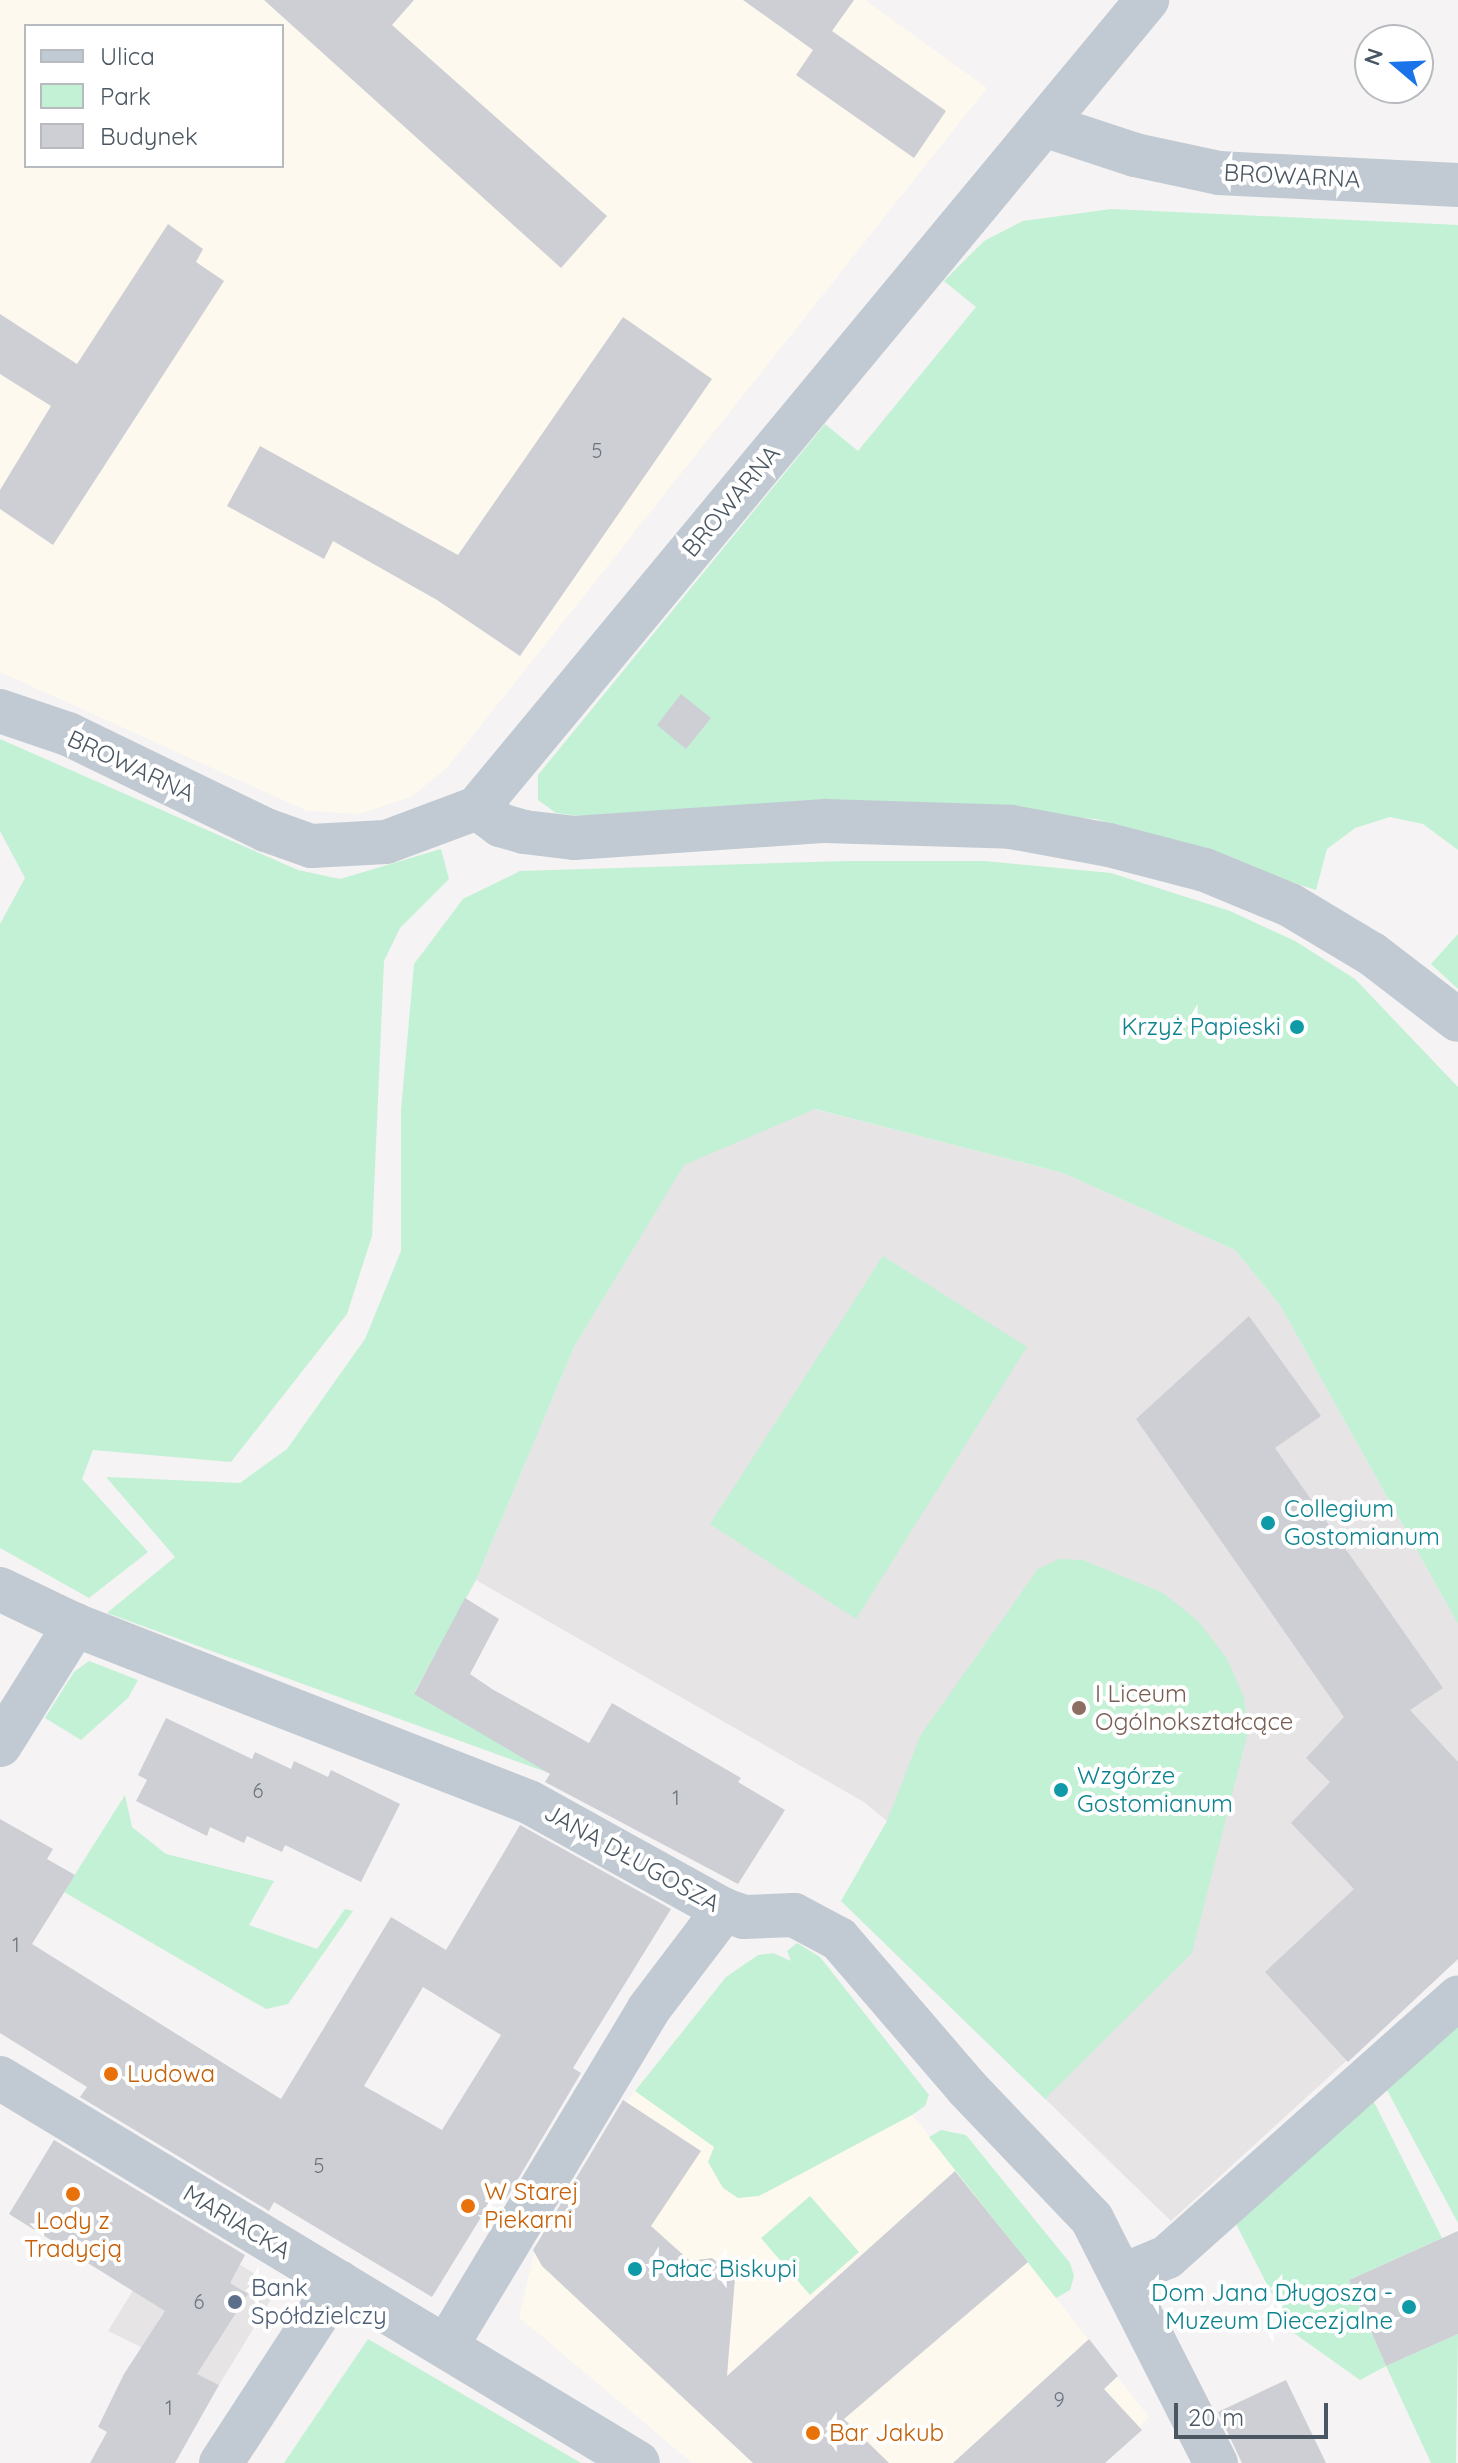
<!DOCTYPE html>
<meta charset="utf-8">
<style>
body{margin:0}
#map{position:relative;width:1458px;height:2463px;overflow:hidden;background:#f5f3f3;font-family:Quicksand,sans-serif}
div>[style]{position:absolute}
.commercial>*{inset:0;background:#fdf9ef}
.education>*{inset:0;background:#e6e4e5}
.green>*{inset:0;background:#c3f1d5}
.building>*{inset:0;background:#cdcfd5}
.minor>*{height:44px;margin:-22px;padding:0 22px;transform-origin:22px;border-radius:22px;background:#c1cad2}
.dots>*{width:22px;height:22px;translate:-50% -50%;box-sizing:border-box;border:4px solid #fff;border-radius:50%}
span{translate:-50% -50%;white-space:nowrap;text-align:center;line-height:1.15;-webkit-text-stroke:8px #fff;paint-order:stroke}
.number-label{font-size:20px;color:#6b747e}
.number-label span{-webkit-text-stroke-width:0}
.street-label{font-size:24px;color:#4a5661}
.culture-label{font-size:24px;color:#0d838f}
.right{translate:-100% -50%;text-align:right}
.left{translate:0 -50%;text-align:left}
.education-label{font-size:24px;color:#785e54}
.food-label{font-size:24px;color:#c56008}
.service-label{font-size:24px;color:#4e5e75}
.legend{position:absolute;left:24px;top:24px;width:260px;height:144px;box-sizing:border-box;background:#fff;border:2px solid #b7bbc0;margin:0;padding:10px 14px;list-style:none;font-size:24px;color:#4a5661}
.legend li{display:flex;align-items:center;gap:16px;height:40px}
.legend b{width:40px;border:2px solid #b7bbc0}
.north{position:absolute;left:1354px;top:24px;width:80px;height:80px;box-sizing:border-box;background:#fff;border:2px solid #b7bbc0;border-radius:50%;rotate:289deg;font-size:22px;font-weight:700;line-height:32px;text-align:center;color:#4a5661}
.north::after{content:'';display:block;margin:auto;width:28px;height:36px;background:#1a73e8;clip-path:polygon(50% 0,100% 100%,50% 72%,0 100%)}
.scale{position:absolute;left:1174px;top:2403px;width:154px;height:36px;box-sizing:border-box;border:4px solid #4a5661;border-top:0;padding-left:10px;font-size:24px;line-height:28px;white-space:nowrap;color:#4a5661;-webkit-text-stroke:6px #fff;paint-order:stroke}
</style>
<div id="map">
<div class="commercial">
<div style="clip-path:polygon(evenodd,0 0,865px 0,987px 88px,448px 767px,411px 797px,359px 814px,307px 811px,0 672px,0 0,26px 26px,282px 26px,282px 166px,26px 166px,26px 26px)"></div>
<div style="clip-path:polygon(773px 1953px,922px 2127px,1149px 2417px,1102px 2463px,692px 2463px,519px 2317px,537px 2240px,626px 2102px,726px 1977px,758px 1955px)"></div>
</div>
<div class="education">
<div style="clip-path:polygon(814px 1109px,1063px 1173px,1235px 1250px,1280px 1305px,1458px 1624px,1458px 1959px,1171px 2221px,857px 1916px,910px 1840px,864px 1802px,476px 1580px,574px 1347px,684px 1164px)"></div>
<div style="clip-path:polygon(174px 2224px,278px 2288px,219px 2385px,108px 2331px)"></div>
</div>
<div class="green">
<div style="clip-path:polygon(1111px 209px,1458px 225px,1458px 850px,1423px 824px,1390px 817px,1355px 828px,1327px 849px,1316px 890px,1096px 819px,834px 802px,580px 816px,556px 813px,538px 800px,538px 775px,825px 424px,858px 451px,976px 307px,944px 281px,984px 241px,1023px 221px)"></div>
<div style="clip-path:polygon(0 739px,298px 870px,340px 879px,441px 849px,449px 879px,400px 928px,384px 961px,372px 1236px,347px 1314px,231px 1462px,93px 1450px,82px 1479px,148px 1552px,89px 1598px,0 1548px,0 924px,25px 878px,0 831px)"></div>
<div style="clip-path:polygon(846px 861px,985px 861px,1111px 873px,1230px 911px,1295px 941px,1355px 979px,1458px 1087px,1458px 1624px,1280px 1305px,1235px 1250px,1063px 1173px,815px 1109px,684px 1165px,574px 1347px,476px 1580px,414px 1693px,549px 1773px,107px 1613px,175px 1557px,106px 1477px,240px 1483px,287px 1449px,365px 1339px,401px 1251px,401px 1110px,414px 964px,463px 899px,520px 871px)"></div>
<div style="clip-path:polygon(1458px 934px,1458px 989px,1431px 964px)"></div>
<div style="clip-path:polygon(883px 1256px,1027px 1347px,856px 1619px,710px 1524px)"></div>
<div style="clip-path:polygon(1059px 1559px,1083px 1560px,1163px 1593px,1197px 1620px,1226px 1657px,1244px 1697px,1248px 1732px,1192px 1953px,1045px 2099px,841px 1901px,887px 1821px,920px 1736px,1038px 1569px)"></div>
<div style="clip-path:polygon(89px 1661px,138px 1680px,128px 1698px,81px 1740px,45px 1718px,74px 1672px)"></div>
<div style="clip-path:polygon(125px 1795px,132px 1827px,166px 1854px,274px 1881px,249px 1925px,317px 1949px,345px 1909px,353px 1911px,288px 2004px,266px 2009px,64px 1892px)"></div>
<div style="clip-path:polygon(797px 1943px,820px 1957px,929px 2095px,925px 2106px,912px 2115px,759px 2196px,738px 2198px,723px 2188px,708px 2162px,714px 2147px,635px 2091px,726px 1977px,758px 1955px,773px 1953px,791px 1961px,787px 1951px)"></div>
<div style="clip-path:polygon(1458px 2023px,1458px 2223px,1386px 2088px)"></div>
<div style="clip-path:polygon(1373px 2100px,1442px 2238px,1349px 2280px,1386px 2366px,1458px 2334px,1456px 2463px,1431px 2463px,1386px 2366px,1360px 2380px,1291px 2331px,1236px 2224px)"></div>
<div style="clip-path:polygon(941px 2130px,966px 2135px,1070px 2263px,1074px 2276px,1070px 2290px,1056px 2298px,929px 2137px)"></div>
<div style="clip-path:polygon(810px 2196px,859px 2252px,810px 2295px,761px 2238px)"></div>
<div style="clip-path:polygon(368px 2339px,581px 2463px,284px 2463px)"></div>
</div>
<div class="building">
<div style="clip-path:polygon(264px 0,414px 0,392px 25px,607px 216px,561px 268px)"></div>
<div style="clip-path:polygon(743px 0,854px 0,832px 31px,946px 111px,914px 158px,796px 75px,813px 50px)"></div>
<div style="clip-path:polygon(168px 224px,203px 249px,196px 262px,224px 281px,53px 545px,0 509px,0 490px,51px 406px,0 374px,0 314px,77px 364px)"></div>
<div style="clip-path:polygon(623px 317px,712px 379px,520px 656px,437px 600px,333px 541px,324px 559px,227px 506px,260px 446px,458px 555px)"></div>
<div style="clip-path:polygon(681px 694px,711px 718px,686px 749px,657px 725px)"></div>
<div style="clip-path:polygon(1249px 1316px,1321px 1416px,1275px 1448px,1443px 1688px,1410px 1710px,1458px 1762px,1458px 1959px,1348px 2062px,1265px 1972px,1354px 1889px,1291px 1823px,1330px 1782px,1306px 1758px,1344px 1717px,1136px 1419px)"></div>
<div style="clip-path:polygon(465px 1598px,499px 1619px,470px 1674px,492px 1689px,589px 1743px,612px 1703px,741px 1778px,738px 1782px,785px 1810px,738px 1884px,545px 1782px,550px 1774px,414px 1694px)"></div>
<div style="clip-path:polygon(166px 1718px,252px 1759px,255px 1752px,291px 1769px,294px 1761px,328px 1777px,331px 1770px,400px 1804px,361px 1882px,285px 1845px,282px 1852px,247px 1836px,244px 1843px,210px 1827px,207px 1836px,136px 1801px,147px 1780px,138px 1775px)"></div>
<div style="clip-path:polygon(evenodd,0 1819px,53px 1849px,47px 1859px,75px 1875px,32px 1944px,281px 2099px,391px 1917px,446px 1950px,520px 1825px,671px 1909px,573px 2068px,581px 2073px,506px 2199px,499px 2188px,432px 2297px,274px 2202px,269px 2211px,80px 2097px,87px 2087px,0 2033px,0 1819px,423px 1987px,501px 2035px,442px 2130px,364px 2086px,423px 1987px)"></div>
<div style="clip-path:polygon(623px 2100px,701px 2151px,651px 2226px,690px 2261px,712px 2258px,735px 2278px,727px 2376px,955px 2171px,1028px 2262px,844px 2419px,889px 2463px,753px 2463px,542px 2266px,533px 2250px)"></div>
<div style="clip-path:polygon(54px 2140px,245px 2255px,230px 2283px,248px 2294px,197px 2374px,219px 2385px,175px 2463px,90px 2463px,107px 2432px,98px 2427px,124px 2374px,165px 2311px,9px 2214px)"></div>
<div style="clip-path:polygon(1458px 2231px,1458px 2334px,1386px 2366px,1349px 2280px)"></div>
<div style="clip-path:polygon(1089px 2339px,1118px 2376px,1104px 2389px,1142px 2430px,1105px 2463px,953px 2463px)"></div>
<div style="clip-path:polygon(1286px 2380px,1326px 2463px,1242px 2463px,1218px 2412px)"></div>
</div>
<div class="minor">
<div style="left:1044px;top:125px;width:96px;rotate:18.2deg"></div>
<div style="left:1135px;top:155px;width:86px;rotate:12.1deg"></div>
<div style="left:1219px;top:173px;width:239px;rotate:2.9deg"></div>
<div style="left:0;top:711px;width:72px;rotate:18.7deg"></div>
<div style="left:68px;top:734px;width:220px;rotate:25.9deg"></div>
<div style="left:266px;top:830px;width:48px;rotate:19.6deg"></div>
<div style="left:311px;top:846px;width:75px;rotate:-3.1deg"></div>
<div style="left:386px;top:842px;width:97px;rotate:-20.5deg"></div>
<div style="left:477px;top:808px;width:1050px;rotate:-50.33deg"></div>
<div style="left:477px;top:808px;width:29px;rotate:36deg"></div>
<div style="left:500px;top:825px;width:25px;rotate:16deg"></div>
<div style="left:524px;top:832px;width:50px;rotate:6.8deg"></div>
<div style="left:574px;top:838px;width:252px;rotate:-3.9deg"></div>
<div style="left:825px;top:821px;width:186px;rotate:1.8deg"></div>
<div style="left:1011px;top:827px;width:100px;rotate:10.4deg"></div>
<div style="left:1109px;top:845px;width:99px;rotate:14.6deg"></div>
<div style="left:1205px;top:870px;width:92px;rotate:22.4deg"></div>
<div style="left:1290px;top:905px;width:96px;rotate:30.9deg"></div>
<div style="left:1372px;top:954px;width:108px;rotate:37.5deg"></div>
<div style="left:0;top:1589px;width:83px;rotate:25.6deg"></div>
<div style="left:75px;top:1625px;width:487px;rotate:21.3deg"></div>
<div style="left:529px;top:1802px;width:223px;rotate:29deg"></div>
<div style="left:724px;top:1910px;width:21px;rotate:19deg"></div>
<div style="left:744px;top:1917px;width:50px;rotate:-2.3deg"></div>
<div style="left:794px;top:1915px;width:51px;rotate:28.1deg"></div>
<div style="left:839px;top:1939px;width:196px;rotate:49.3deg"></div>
<div style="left:967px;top:2088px;width:181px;rotate:46.3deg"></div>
<div style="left:1092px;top:2219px;width:274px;rotate:63.1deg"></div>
<div style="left:0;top:1745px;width:142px;rotate:-58deg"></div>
<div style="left:0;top:2078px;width:745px;rotate:31.11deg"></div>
<div style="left:1123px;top:2275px;width:48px;rotate:-22.2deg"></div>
<div style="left:1167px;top:2257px;width:390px;rotate:-41.7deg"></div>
<div style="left:447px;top:2345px;width:391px;rotate:-59deg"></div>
<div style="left:648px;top:2010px;width:126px;rotate:-52.8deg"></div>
<div style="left:221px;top:2463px;width:216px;rotate:-56.9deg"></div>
</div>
<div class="dots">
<div style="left:1297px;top:1027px;background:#0f9aa8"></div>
<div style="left:1268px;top:1523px;background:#0f9aa8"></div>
<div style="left:1079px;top:1708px;background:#8d6e63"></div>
<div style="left:1061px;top:1790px;background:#0f9aa8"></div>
<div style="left:111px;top:2074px;background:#e8710a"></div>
<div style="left:73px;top:2194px;background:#e8710a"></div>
<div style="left:468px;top:2206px;background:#e8710a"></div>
<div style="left:635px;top:2269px;background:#0f9aa8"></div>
<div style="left:235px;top:2302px;background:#5c6f8a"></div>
<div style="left:1409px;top:2307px;background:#0f9aa8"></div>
<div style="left:813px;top:2433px;background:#e8710a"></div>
</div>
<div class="number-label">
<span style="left:597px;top:450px">5</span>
<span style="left:258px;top:1790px">6</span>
<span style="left:676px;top:1797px">1</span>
<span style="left:16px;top:1944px">1</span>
<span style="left:319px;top:2165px">5</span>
<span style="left:199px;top:2301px">6</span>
<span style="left:1059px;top:2399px">9</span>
<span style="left:169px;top:2407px">1</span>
</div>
<div class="street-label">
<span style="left:1292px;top:176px;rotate:3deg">BROWARNA</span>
<span style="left:731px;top:501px;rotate:-50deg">BROWARNA</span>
<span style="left:131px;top:766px;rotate:25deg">BROWARNA</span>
<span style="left:632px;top:1858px;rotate:29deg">JANA DŁUGOSZA</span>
<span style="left:237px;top:2222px;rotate:31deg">MARIACKA</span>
</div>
<div class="culture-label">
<span class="right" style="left:1281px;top:1027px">Krzyż Papieski</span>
<span class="left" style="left:1284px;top:1523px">Collegium<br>Gostomianum</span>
<span class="left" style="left:1077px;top:1790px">Wzgórze<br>Gostomianum</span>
<span class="left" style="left:651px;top:2269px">Pałac Biskupi</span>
<span class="right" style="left:1393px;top:2307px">Dom Jana Długosza -<br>Muzeum Diecezjalne</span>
</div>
<div class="education-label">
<span class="left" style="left:1095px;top:1708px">I Liceum<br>Ogólnokształcące</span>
</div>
<div class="food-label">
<span class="left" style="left:127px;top:2074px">Ludowa</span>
<span class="left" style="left:484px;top:2206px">W Starej<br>Piekarni</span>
<span style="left:73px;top:2235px">Lody z<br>Tradycją</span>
<span class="left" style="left:829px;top:2433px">Bar Jakub</span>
</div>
<div class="service-label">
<span class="left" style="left:251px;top:2302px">Bank<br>Spółdzielczy</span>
</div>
<ul class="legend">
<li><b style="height:10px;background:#c1cad2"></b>Ulica</li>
<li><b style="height:22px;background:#c3f1d5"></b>Park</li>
<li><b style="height:22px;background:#cdcfd5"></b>Budynek</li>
</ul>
<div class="north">N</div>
<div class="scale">20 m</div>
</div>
